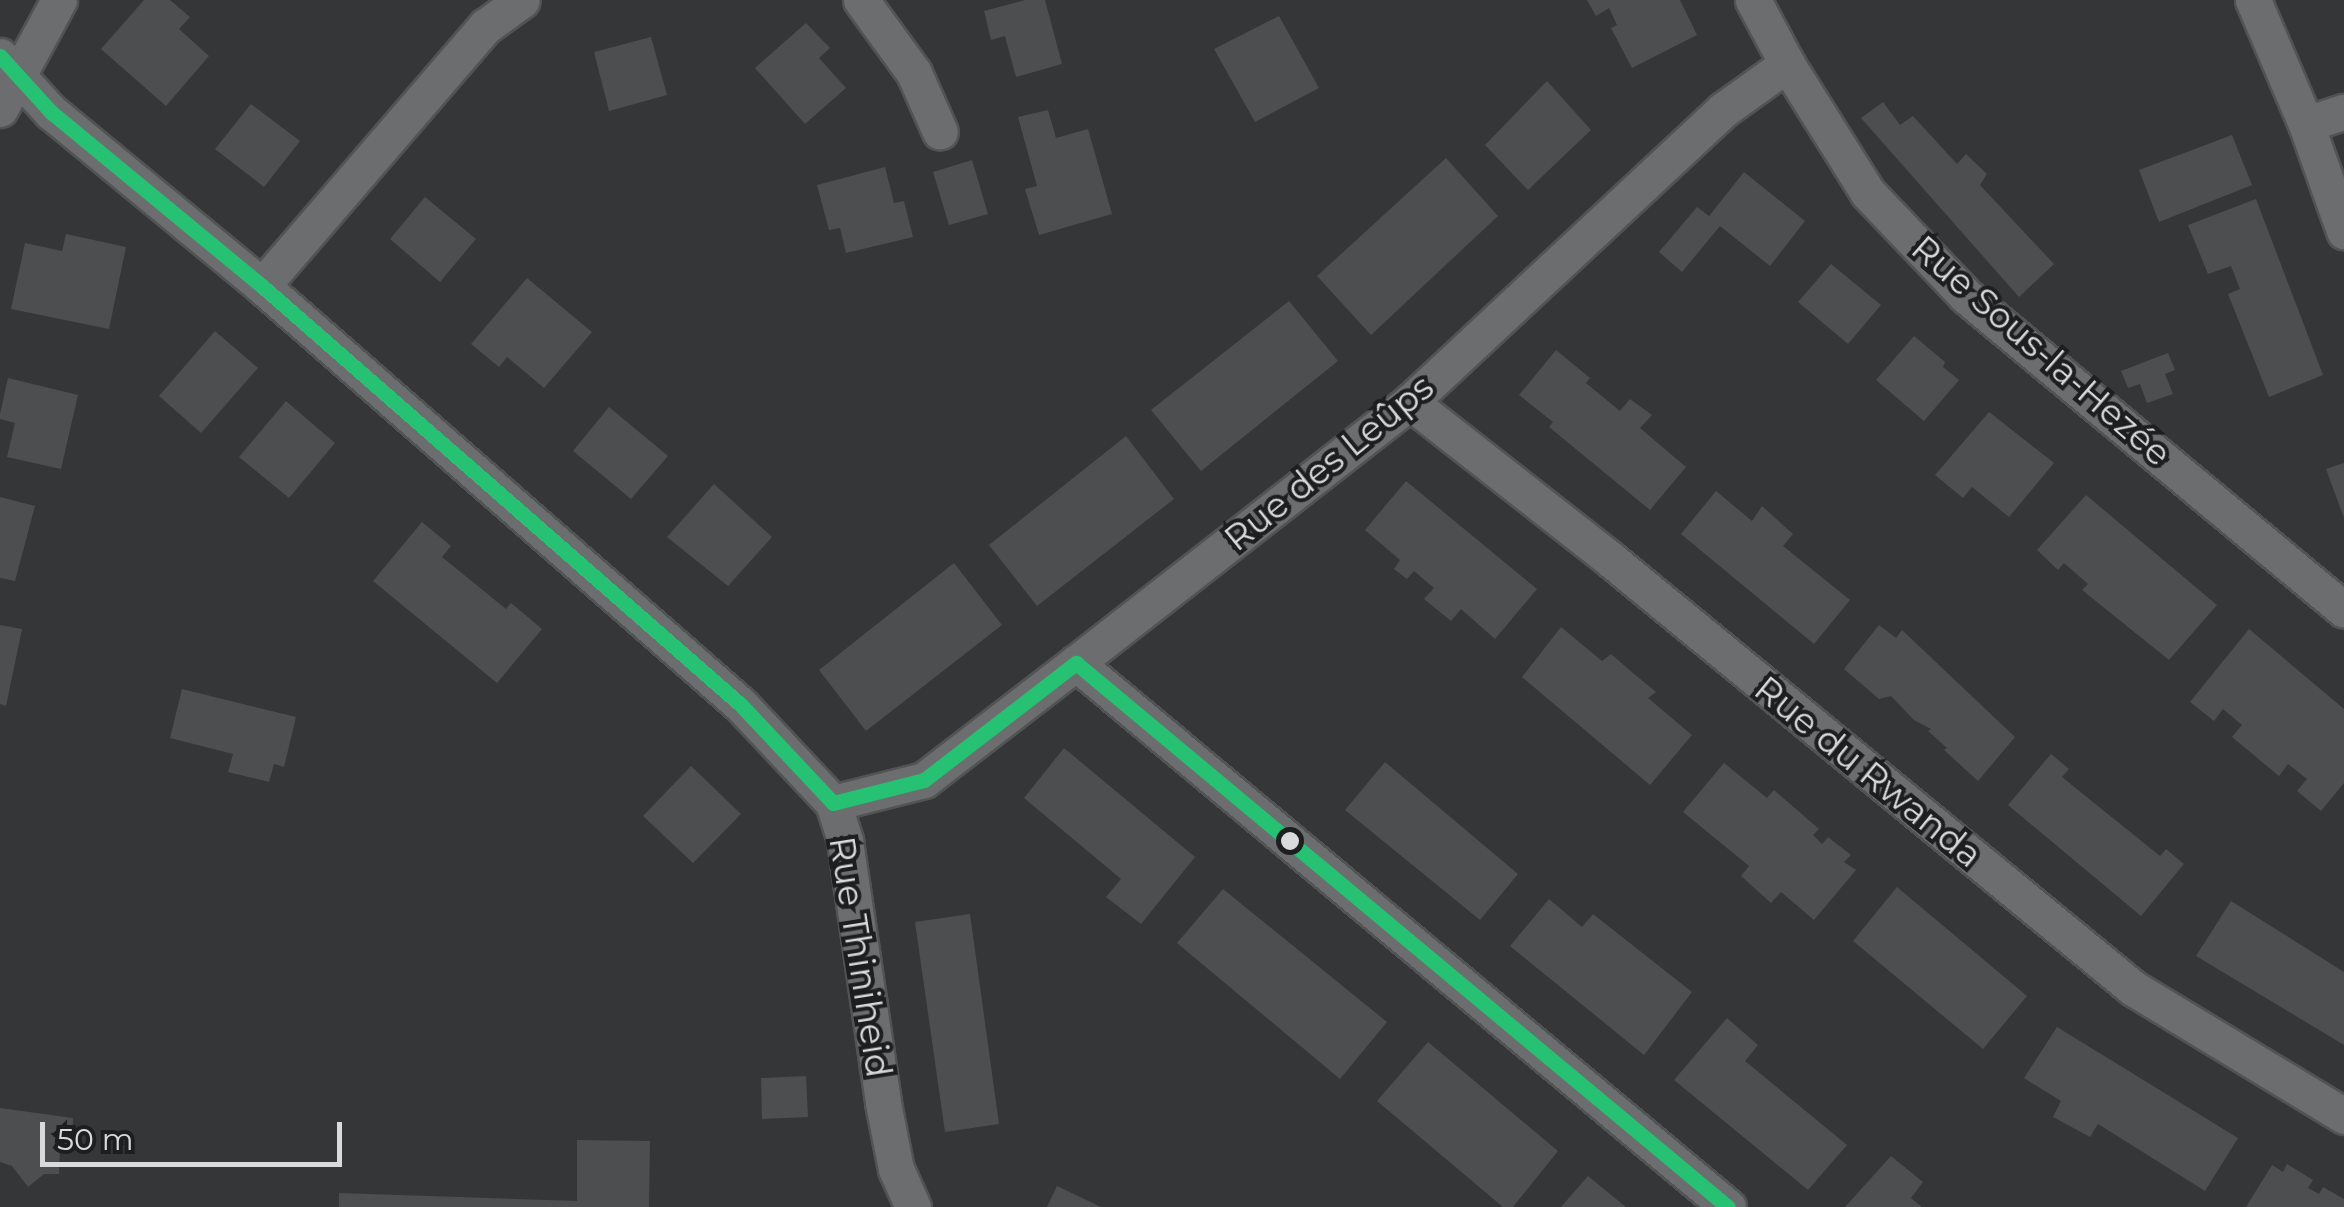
<!DOCTYPE html>
<meta charset="utf-8">
<style>
body{margin:0}
#map{position:relative;width:2344px;height:1207px;overflow:hidden;background:#353637;font-family:Montserrat,sans-serif}
div>[style]{position:absolute}
.building>*{inset:0;background:#4d4e4f}
.roads{filter:drop-shadow(2px 0 #525354) drop-shadow(-2px 0 #525354) drop-shadow(0 2px #525354) drop-shadow(0 -2px #525354)}
.minor>*{height:35px;margin:-17.5px;padding:0 17.5px;transform-origin:17.5px;border-radius:17.5px;background:#6c6d6e}
.bus-1>*{height:15px;margin:-7.5px;padding:0 7.5px;transform-origin:7.5px;border-radius:7.5px;background:#26c172}
.dots>*{width:28px;height:28px;translate:-50% -50%;box-sizing:border-box;border:5px solid #1d1e1f;border-radius:50%}
span{translate:-50% -50%;white-space:nowrap;text-align:center;line-height:1.15;-webkit-text-stroke:8px #1d1e1f;paint-order:stroke}
.street-label{font-size:35px;color:#d8dadb}
.scale{position:absolute;left:40px;top:1122px;width:302px;height:45px;box-sizing:border-box;border:5px solid #d8dadb;border-top:0;padding-left:12px;font-size:30px;line-height:35px;white-space:nowrap;color:#d8dadb;-webkit-text-stroke:8px #1d1e1f;paint-order:stroke}
</style>
<div id="map">
<div class="building">
<div style="clip-path:polygon(144px 0,170px 0,190px 17px,179px 29px,209px 56px,166px 106px,101px 49px)"></div>
<div style="clip-path:polygon(1025px 0,1045px 0,1062px 64px,1016px 77px,1005px 36px,991px 40px,984px 11px)"></div>
<div style="clip-path:polygon(1587px 0,1680px 0,1697px 35px,1632px 68px,1611px 28px,1617px 25px,1609px 8px,1596px 16px)"></div>
<div style="clip-path:polygon(1279px 16px,1319px 88px,1255px 122px,1214px 49px)"></div>
<div style="clip-path:polygon(806px 23px,830px 48px,819px 58px,846px 88px,805px 124px,755px 68px)"></div>
<div style="clip-path:polygon(651px 37px,667px 95px,609px 111px,594px 52px)"></div>
<div style="clip-path:polygon(1547px 81px,1591px 130px,1528px 190px,1485px 145px)"></div>
<div style="clip-path:polygon(1883px 102px,1900px 125px,1913px 116px,1957px 164px,1966px 154px,1987px 174px,1980px 185px,2054px 264px,2019px 297px,1861px 118px)"></div>
<div style="clip-path:polygon(251px 104px,300px 141px,264px 187px,215px 149px)"></div>
<div style="clip-path:polygon(1048px 110px,1056px 138px,1088px 129px,1112px 214px,1039px 235px,1025px 189px,1037px 186px,1018px 117px)"></div>
<div style="clip-path:polygon(2232px 135px,2252px 185px,2159px 222px,2139px 170px)"></div>
<div style="clip-path:polygon(1446px 158px,1498px 216px,1371px 335px,1317px 276px)"></div>
<div style="clip-path:polygon(972px 160px,988px 214px,949px 225px,933px 172px)"></div>
<div style="clip-path:polygon(885px 167px,894px 203px,904px 201px,913px 237px,846px 253px,840px 228px,829px 230px,817px 185px)"></div>
<div style="clip-path:polygon(1744px 172px,1805px 221px,1770px 266px,1720px 226px,1682px 272px,1659px 252px,1697px 207px,1709px 216px)"></div>
<div style="clip-path:polygon(425px 197px,476px 239px,440px 282px,390px 239px)"></div>
<div style="clip-path:polygon(2256px 199px,2323px 375px,2269px 397px,2228px 294px,2240px 289px,2231px 266px,2208px 274px,2188px 225px)"></div>
<div style="clip-path:polygon(66px 234px,126px 247px,109px 329px,11px 309px,25px 243px,62px 251px)"></div>
<div style="clip-path:polygon(1831px 264px,1881px 305px,1848px 344px,1798px 302px)"></div>
<div style="clip-path:polygon(527px 278px,592px 332px,544px 388px,507px 357px,499px 367px,471px 344px)"></div>
<div style="clip-path:polygon(1289px 301px,1338px 361px,1201px 471px,1151px 410px)"></div>
<div style="clip-path:polygon(215px 331px,258px 368px,201px 433px,159px 396px)"></div>
<div style="clip-path:polygon(1914px 336px,1945px 362px,1943px 367px,1959px 380px,1924px 421px,1876px 380px)"></div>
<div style="clip-path:polygon(1556px 350px,1590px 378px,1586px 383px,1620px 411px,1630px 399px,1652px 415px,1640px 428px,1686px 467px,1650px 510px,1549px 427px,1553px 422px,1519px 395px)"></div>
<div style="clip-path:polygon(2168px 353px,2175px 370px,2165px 374px,2173px 394px,2147px 403px,2140px 384px,2128px 388px,2121px 371px)"></div>
<div style="clip-path:polygon(8px 378px,78px 395px,61px 469px,7px 457px,15px 423px,0 419px,0 414px)"></div>
<div style="clip-path:polygon(286px 401px,335px 443px,289px 498px,239px 457px)"></div>
<div style="clip-path:polygon(609px 407px,668px 456px,631px 499px,573px 451px)"></div>
<div style="clip-path:polygon(1989px 412px,2054px 463px,2009px 517px,1972px 487px,1963px 498px,1935px 475px)"></div>
<div style="clip-path:polygon(1126px 436px,1174px 499px,1037px 606px,989px 545px)"></div>
<div style="clip-path:polygon(2344px 463px,2344px 518px,2326px 469px)"></div>
<div style="clip-path:polygon(1406px 481px,1537px 589px,1495px 639px,1461px 609px,1451px 621px,1424px 599px,1434px 588px,1414px 571px,1407px 579px,1394px 569px,1400px 560px,1365px 530px)"></div>
<div style="clip-path:polygon(714px 484px,772px 537px,728px 586px,667px 537px)"></div>
<div style="clip-path:polygon(1716px 491px,1752px 521px,1762px 506px,1793px 534px,1783px 546px,1850px 600px,1814px 644px,1681px 534px)"></div>
<div style="clip-path:polygon(2086px 495px,2217px 605px,2169px 660px,2082px 590px,2088px 584px,2064px 563px,2058px 570px,2037px 550px)"></div>
<div style="clip-path:polygon(0 497px,35px 506px,15px 581px,0 578px)"></div>
<div style="clip-path:polygon(422px 522px,451px 546px,442px 557px,506px 609px,511px 603px,542px 629px,497px 683px,373px 581px)"></div>
<div style="clip-path:polygon(954px 563px,1002px 625px,866px 731px,819px 670px)"></div>
<div style="clip-path:polygon(0 625px,22px 629px,6px 706px,0 704px)"></div>
<div style="clip-path:polygon(1879px 625px,1896px 638px,1902px 630px,2015px 737px,1978px 781px,1944px 750px,1947px 748px,1928px 731px,1931px 729px,1914px 720px,1891px 696px,1879px 699px,1844px 669px)"></div>
<div style="clip-path:polygon(1561px 627px,1602px 661px,1611px 654px,1633px 673px,1656px 692px,1648px 698px,1692px 735px,1650px 785px,1522px 677px)"></div>
<div style="clip-path:polygon(2249px 629px,2344px 709px,2344px 783px,2321px 811px,2297px 791px,2307px 779px,2288px 764px,2279px 776px,2232px 737px,2242px 725px,2223px 709px,2214px 721px,2190px 702px)"></div>
<div style="clip-path:polygon(182px 689px,296px 717px,284px 767px,274px 764px,269px 782px,228px 772px,233px 754px,170px 738px)"></div>
<div style="clip-path:polygon(1064px 748px,1195px 857px,1141px 924px,1106px 897px,1121px 879px,1024px 798px)"></div>
<div style="clip-path:polygon(2051px 754px,2069px 769px,2062px 777px,2078px 790px,2160px 856px,2166px 849px,2184px 864px,2141px 916px,2008px 805px)"></div>
<div style="clip-path:polygon(1385px 762px,1518px 874px,1480px 920px,1345px 810px)"></div>
<div style="clip-path:polygon(1724px 763px,1767px 798px,1774px 790px,1819px 829px,1813px 835px,1822px 844px,1828px 837px,1851px 855px,1844px 862px,1856px 870px,1814px 920px,1781px 892px,1771px 903px,1741px 876px,1749px 866px,1683px 812px)"></div>
<div style="clip-path:polygon(691px 766px,741px 814px,693px 863px,643px 816px)"></div>
<div style="clip-path:polygon(1897px 887px,2027px 996px,1983px 1049px,1853px 941px)"></div>
<div style="clip-path:polygon(1223px 889px,1387px 1022px,1340px 1079px,1177px 943px)"></div>
<div style="clip-path:polygon(1549px 899px,1582px 927px,1593px 914px,1692px 992px,1644px 1055px,1510px 946px)"></div>
<div style="clip-path:polygon(2231px 901px,2344px 972px,2344px 1045px,2196px 956px)"></div>
<div style="clip-path:polygon(970px 914px,999px 1124px,945px 1132px,915px 922px)"></div>
<div style="clip-path:polygon(1727px 1018px,1758px 1045px,1745px 1061px,1847px 1145px,1808px 1190px,1674px 1080px)"></div>
<div style="clip-path:polygon(2057px 1027px,2238px 1138px,2205px 1191px,2098px 1124px,2090px 1137px,2053px 1117px,2061px 1101px,2024px 1078px)"></div>
<div style="clip-path:polygon(1428px 1042px,1558px 1151px,1513px 1207px,1503px 1207px,1377px 1101px)"></div>
<div style="clip-path:polygon(806px 1076px,808px 1117px,762px 1119px,761px 1078px)"></div>
<div style="clip-path:polygon(0 1108px,73px 1118px,72px 1148px,60px 1147px,59px 1174px,44px 1174px,28px 1187px,12px 1166px,0 1162px)"></div>
<div style="clip-path:polygon(577px 1140px,650px 1141px,649px 1207px,339px 1207px,339px 1193px,577px 1201px)"></div>
<div style="clip-path:polygon(1891px 1156px,1923px 1182px,1911px 1198px,1922px 1207px,1845px 1207px)"></div>
<div style="clip-path:polygon(2287px 1164px,2313px 1180px,2308px 1188px,2319px 1194px,2323px 1187px,2344px 1199px,2344px 1207px,2246px 1207px,2272px 1165px,2283px 1172px)"></div>
<div style="clip-path:polygon(1588px 1176px,1621px 1203px,1626px 1207px,1561px 1207px)"></div>
<div style="clip-path:polygon(1057px 1186px,1101px 1207px,1047px 1207px)"></div>
</div>
<div class="roads">
<div class="minor">
<div style="left:861px;top:0;width:90px;rotate:54deg"></div>
<div style="left:914px;top:73px;width:64px;rotate:66.2deg"></div>
<div style="left:1753px;top:0;width:72px;rotate:62deg"></div>
<div style="left:1787px;top:64px;width:152px;rotate:57.9deg"></div>
<div style="left:1868px;top:193px;width:142px;rotate:46.4deg"></div>
<div style="left:1966px;top:296px;width:491px;rotate:39.7deg"></div>
<div style="left:2253px;top:0;width:135px;rotate:66.9deg"></div>
<div style="left:2306px;top:124px;width:114px;rotate:70.4deg"></div>
<div style="left:0;top:56px;width:76px;rotate:47.7deg"></div>
<div style="left:51px;top:112px;width:273px;rotate:39.5deg"></div>
<div style="left:262px;top:286px;width:636px;rotate:41.18deg"></div>
<div style="left:741px;top:705px;width:134px;rotate:46.8deg"></div>
<div style="left:833px;top:803px;width:40px;rotate:72deg"></div>
<div style="left:845px;top:841px;width:265px;rotate:81.7deg"></div>
<div style="left:883px;top:1103px;width:67px;rotate:78.9deg"></div>
<div style="left:896px;top:1169px;width:42px;rotate:65.9deg"></div>
<div style="left:0;top:109px;width:124px;rotate:-61.6deg"></div>
<div style="left:2306px;top:124px;width:40px;rotate:-18deg"></div>
<div style="left:262px;top:286px;width:343px;rotate:-49.3deg"></div>
<div style="left:486px;top:26px;width:44px;rotate:-35.8deg"></div>
<div style="left:1410px;top:402px;width:254px;rotate:38.1deg"></div>
<div style="left:1610px;top:559px;width:676px;rotate:39.36deg"></div>
<div style="left:2133px;top:988px;width:247px;rotate:31.2deg"></div>
<div style="left:1076px;top:663px;width:849px;rotate:39.84deg"></div>
<div style="left:833px;top:803px;width:94px;rotate:-14.2deg"></div>
<div style="left:924px;top:780px;width:192px;rotate:-37.6deg"></div>
<div style="left:1076px;top:663px;width:424px;rotate:-38deg"></div>
<div style="left:1410px;top:402px;width:428px;rotate:-43deg"></div>
<div style="left:1723px;top:110px;width:79px;rotate:-35.7deg"></div>
</div>
</div>
<div class="bus-1">
<div style="left:0;top:56px;width:76px;rotate:47.7deg"></div>
<div style="left:51px;top:112px;width:273px;rotate:39.5deg"></div>
<div style="left:262px;top:286px;width:636px;rotate:41.18deg"></div>
<div style="left:741px;top:705px;width:134px;rotate:46.8deg"></div>
<div style="left:1076px;top:663px;width:849px;rotate:39.84deg"></div>
<div style="left:833px;top:803px;width:94px;rotate:-14.2deg"></div>
<div style="left:924px;top:780px;width:192px;rotate:-37.6deg"></div>
</div>
<div class="dots">
<div style="left:1290px;top:841px;background:#d8dadb"></div>
</div>
<div class="street-label">
<span style="left:2041px;top:351px;rotate:41deg">Rue Sous-la-Hezée</span>
<span style="left:1329px;top:463px;rotate:-39deg">Rue des Leûps</span>
<span style="left:1868px;top:772px;rotate:39deg">Rue du Rwanda</span>
<span style="left:860px;top:957px;rotate:81deg">Rue Thiniheid</span>
</div>
<div class="scale">50 m</div>
</div>
